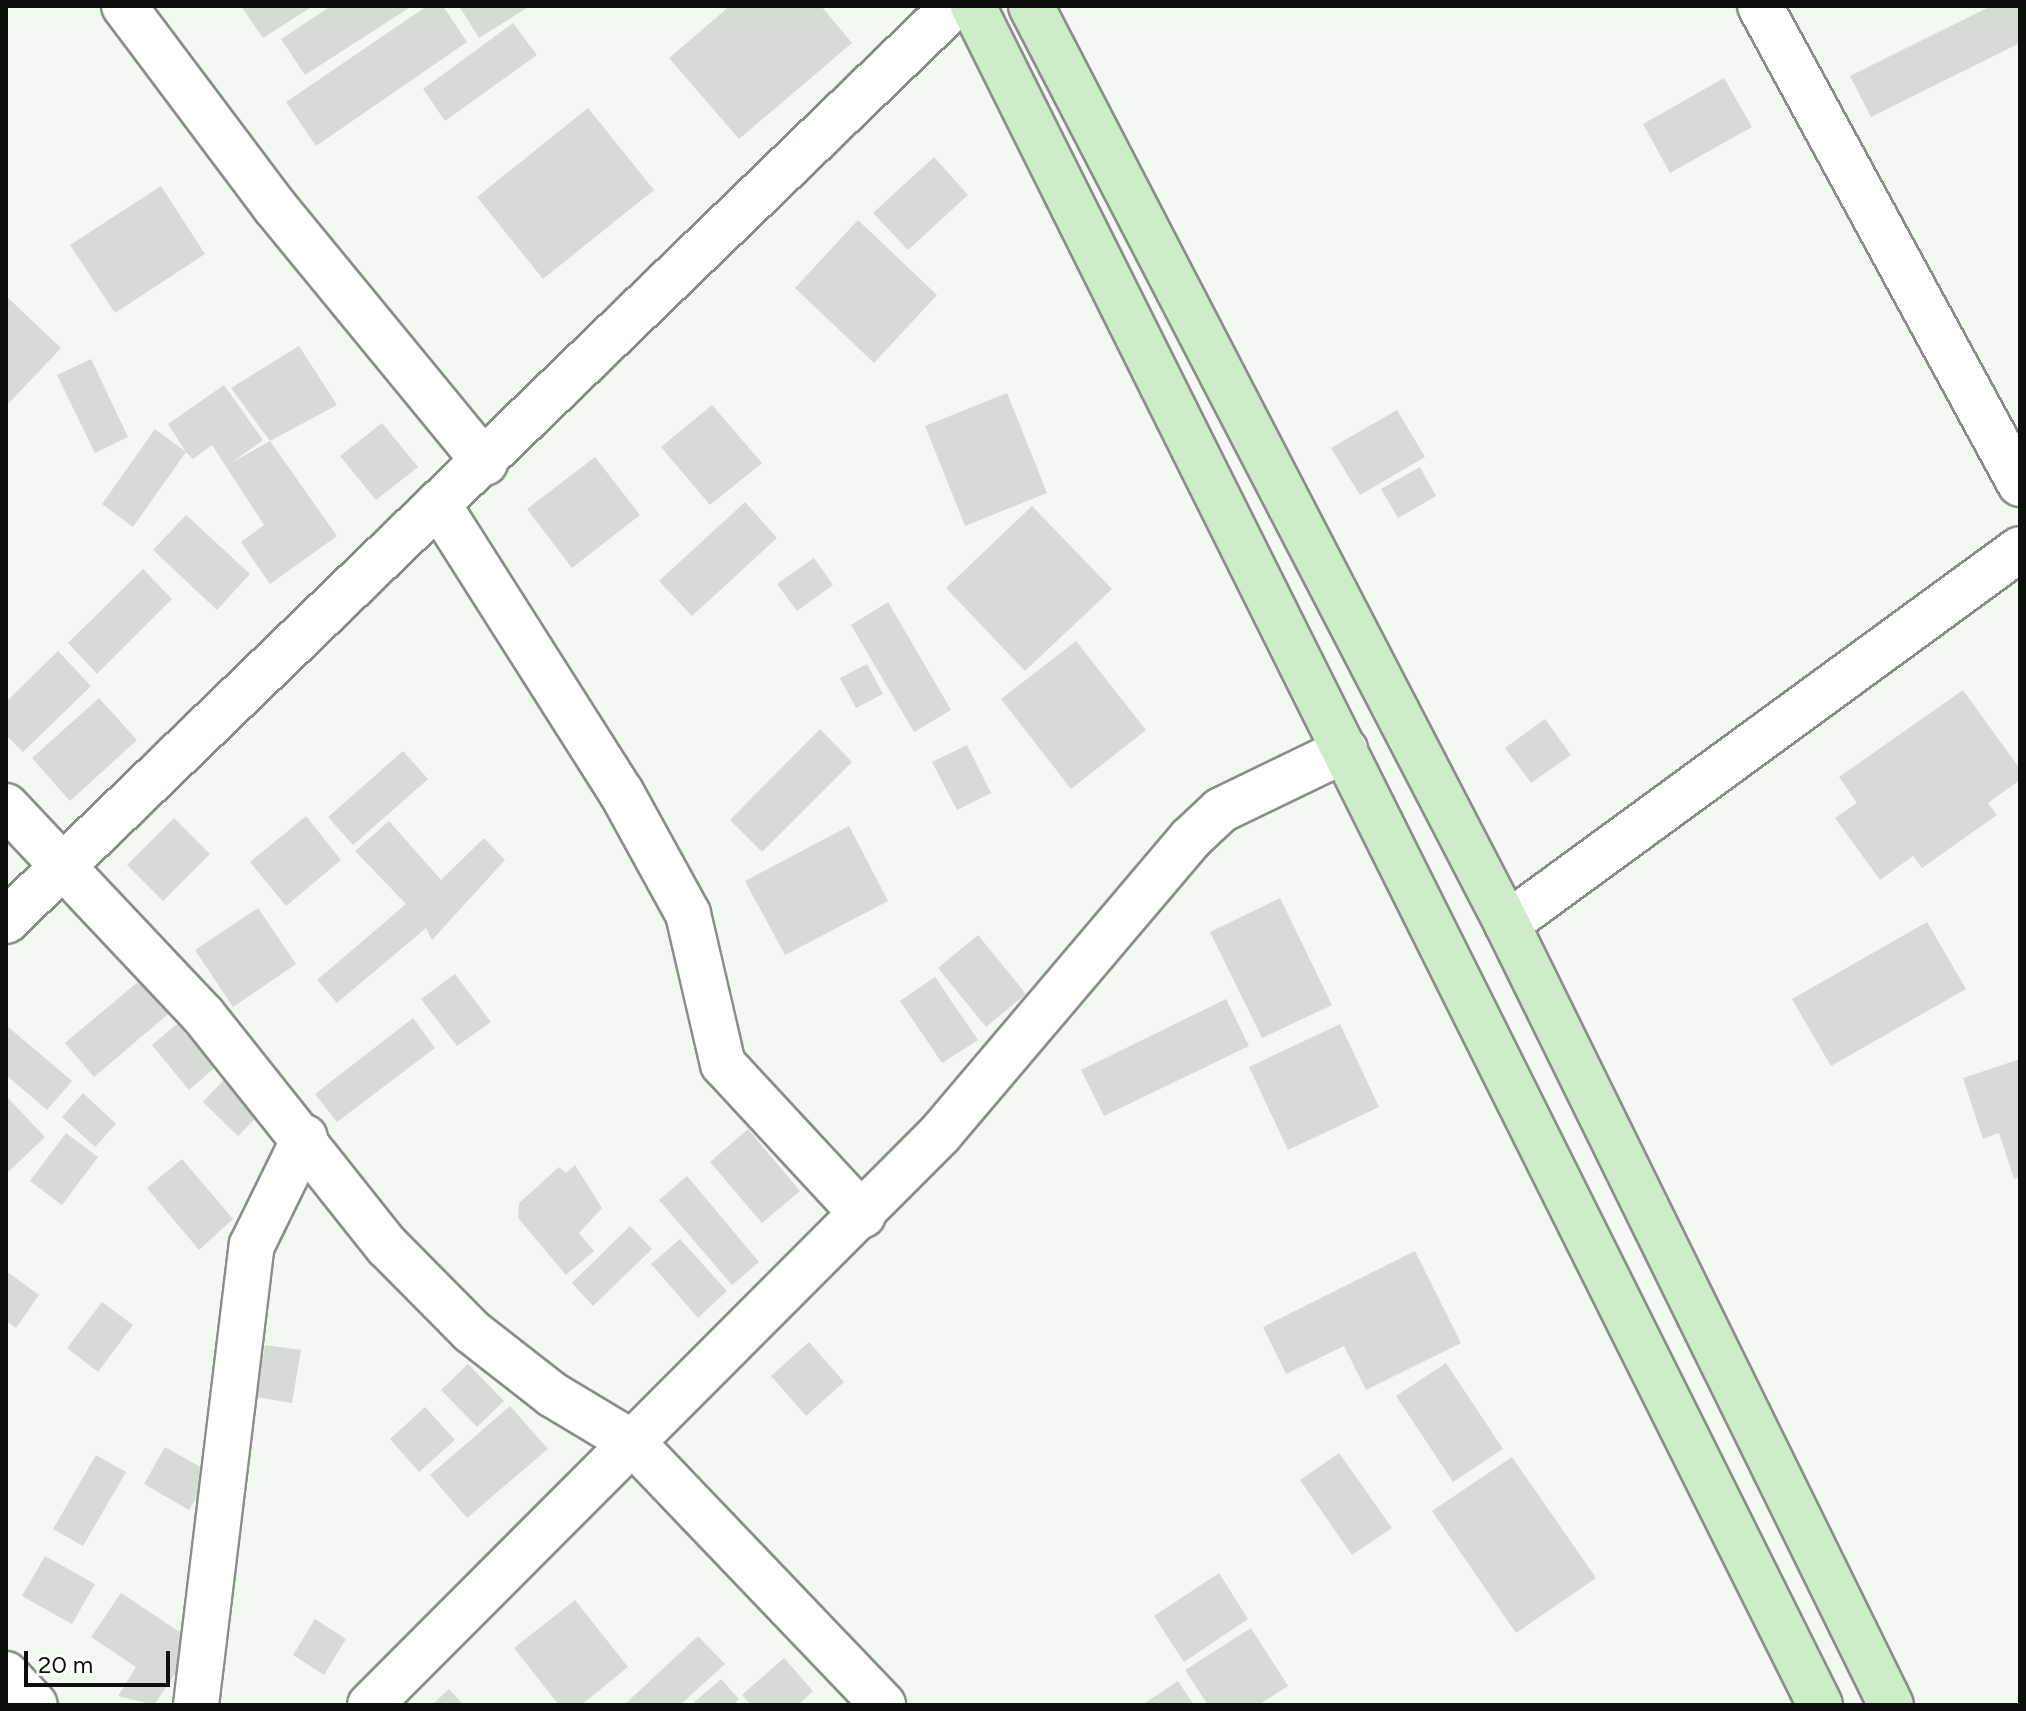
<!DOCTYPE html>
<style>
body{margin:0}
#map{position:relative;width:2026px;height:1711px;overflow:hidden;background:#f1f9f0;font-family:Figtree,sans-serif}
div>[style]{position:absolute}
.building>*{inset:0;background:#d5dcd4}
.roads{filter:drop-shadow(2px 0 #898f88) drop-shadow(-2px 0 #898f88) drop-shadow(0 2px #898f88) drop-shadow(0 -2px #898f88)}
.street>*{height:44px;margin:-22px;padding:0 22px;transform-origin:22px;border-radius:22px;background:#fff}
.primary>*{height:44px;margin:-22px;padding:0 22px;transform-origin:22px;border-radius:22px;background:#cdecc8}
span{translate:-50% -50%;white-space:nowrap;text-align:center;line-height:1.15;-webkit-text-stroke:6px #fff;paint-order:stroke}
.frame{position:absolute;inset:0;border:8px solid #0d0f0c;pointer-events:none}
.scale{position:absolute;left:24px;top:1651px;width:146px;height:36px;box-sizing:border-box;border:4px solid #0d0f0c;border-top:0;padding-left:10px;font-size:24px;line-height:28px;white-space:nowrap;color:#0d0f0c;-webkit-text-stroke:6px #fff;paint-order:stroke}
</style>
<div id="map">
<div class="building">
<div style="clip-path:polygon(241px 6px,313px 6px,263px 38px)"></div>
<div style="clip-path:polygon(331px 6px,412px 6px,305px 75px,281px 39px)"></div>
<div style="clip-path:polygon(427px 6px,443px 6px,467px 42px,316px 146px,286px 102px)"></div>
<div style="clip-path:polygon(459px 6px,530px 6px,479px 38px)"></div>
<div style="clip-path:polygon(730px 6px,821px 6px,852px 43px,739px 139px,669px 58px)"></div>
<div style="clip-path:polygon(1991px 6px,2020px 6px,2020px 43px,1871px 117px,1850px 76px)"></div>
<div style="clip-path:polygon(513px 23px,537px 55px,445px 121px,423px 89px)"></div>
<div style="clip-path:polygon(1724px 78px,1752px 127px,1670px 173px,1643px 124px)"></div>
<div style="clip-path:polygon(588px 108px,654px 190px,543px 279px,477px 197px)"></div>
<div style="clip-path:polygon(934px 157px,968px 195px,908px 250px,873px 213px)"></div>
<div style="clip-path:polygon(161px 186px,205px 254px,115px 313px,70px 245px)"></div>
<div style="clip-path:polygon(858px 220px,937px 295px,874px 363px,795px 288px)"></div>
<div style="clip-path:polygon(6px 296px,61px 348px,9px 403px,6px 400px)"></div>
<div style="clip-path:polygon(299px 346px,337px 405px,270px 441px,231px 388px)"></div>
<div style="clip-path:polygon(91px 359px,128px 437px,95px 453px,57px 375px)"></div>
<div style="clip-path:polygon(224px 385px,263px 440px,231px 463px,270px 441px,337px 536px,270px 584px,241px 542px,264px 525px,212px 445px,193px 459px,186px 452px,133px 527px,102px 504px,155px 429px,186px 452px,168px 424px)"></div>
<div style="clip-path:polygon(1007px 393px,1047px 493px,965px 526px,925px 426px)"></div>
<div style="clip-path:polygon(712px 405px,762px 463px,710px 505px,661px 447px)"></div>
<div style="clip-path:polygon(1397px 410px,1425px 457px,1360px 495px,1331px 448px)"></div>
<div style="clip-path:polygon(382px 423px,418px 467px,376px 500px,340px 456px)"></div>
<div style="clip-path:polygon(595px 457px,640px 515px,572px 568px,527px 509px)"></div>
<div style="clip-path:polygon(1420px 467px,1436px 496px,1398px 518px,1381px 489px)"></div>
<div style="clip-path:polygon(745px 502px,777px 538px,692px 616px,659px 581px)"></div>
<div style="clip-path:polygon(1032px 506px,1112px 589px,1025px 671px,946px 588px)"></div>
<div style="clip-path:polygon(186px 515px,250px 574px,217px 610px,153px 550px)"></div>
<div style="clip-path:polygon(814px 558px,833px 585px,797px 611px,777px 584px)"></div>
<div style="clip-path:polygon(143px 569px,172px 599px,97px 674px,68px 643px)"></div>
<div style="clip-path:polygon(888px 602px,951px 710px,914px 732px,851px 625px)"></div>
<div style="clip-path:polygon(1076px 641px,1146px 730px,1071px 789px,1001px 699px)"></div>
<div style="clip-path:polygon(58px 651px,91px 686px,23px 752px,6px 735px,6px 702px)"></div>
<div style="clip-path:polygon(867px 664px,883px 694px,856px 708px,840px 678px)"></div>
<div style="clip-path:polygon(1963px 690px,2020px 769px,2020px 780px,1988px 803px,1997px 815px,1922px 868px,1913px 856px,1880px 880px,1835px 818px,1857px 803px,1839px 777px)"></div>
<div style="clip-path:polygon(99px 698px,137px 740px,70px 801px,32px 758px)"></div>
<div style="clip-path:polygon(1545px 719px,1571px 755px,1531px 783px,1505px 748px)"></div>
<div style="clip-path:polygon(820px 729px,852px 762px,762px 852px,730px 820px)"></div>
<div style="clip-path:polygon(967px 745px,991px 793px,957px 810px,932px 762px)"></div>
<div style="clip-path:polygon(403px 751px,428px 779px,353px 845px,328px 817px)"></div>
<div style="clip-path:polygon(306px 816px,341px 860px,286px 906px,250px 862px)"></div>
<div style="clip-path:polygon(174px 818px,210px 854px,163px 901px,127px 865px)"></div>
<div style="clip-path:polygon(389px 821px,441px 880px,484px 838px,505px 860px,432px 940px,426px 928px,337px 1003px,317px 980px,406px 904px,355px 851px)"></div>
<div style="clip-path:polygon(849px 826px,888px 901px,785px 955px,745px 881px)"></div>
<div style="clip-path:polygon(1280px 898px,1332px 1005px,1262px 1038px,1210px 932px)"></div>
<div style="clip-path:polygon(258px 908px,296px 964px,233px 1007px,195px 950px)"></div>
<div style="clip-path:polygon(1927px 922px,1966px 989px,1831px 1066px,1792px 999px)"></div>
<div style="clip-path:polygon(978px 935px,1026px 994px,986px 1027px,938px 968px)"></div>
<div style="clip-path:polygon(455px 974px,491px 1022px,457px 1046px,421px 999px)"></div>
<div style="clip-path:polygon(145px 976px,173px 1010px,94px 1077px,65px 1043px)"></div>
<div style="clip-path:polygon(935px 977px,978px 1040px,942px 1063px,900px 1001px)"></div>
<div style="clip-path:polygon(1226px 999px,1249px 1046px,1104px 1116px,1081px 1070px)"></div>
<div style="clip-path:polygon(413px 1018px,435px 1048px,337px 1122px,315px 1094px)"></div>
<div style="clip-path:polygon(183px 1019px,220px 1063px,189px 1090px,152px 1045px)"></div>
<div style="clip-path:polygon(1340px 1024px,1379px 1107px,1288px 1150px,1249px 1067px)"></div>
<div style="clip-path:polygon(6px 1025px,72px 1081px,47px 1110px,6px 1075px)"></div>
<div style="clip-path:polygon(2020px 1059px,2020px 1177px,2014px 1179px,1999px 1133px,1983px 1139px,1963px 1078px)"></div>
<div style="clip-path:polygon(231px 1072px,267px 1106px,238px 1136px,203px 1102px)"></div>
<div style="clip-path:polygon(83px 1093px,116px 1124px,95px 1147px,62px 1117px)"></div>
<div style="clip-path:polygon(6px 1096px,45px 1137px,6px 1174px)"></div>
<div style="clip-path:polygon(748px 1129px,800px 1191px,762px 1223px,710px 1162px)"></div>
<div style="clip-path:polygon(66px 1133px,98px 1157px,62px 1205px,30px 1181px)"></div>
<div style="clip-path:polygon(182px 1159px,233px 1219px,199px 1250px,147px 1188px)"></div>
<div style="clip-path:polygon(575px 1165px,602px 1208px,579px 1233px,594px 1251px,566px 1275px,518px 1218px,519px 1203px,559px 1167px,566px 1173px)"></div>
<div style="clip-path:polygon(687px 1176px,759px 1262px,732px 1285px,659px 1200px)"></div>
<div style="clip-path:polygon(630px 1226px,652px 1249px,593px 1306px,572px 1283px)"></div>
<div style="clip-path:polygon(680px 1239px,727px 1291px,698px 1318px,651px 1264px)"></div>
<div style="clip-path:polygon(1415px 1251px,1461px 1343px,1366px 1390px,1344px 1346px,1286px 1374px,1263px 1327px)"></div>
<div style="clip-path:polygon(6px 1271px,39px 1295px,16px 1328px,6px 1321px)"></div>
<div style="clip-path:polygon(102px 1302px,133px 1325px,98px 1372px,67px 1348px)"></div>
<div style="clip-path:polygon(809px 1342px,844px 1382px,806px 1416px,771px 1376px)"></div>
<div style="clip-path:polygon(265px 1345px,301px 1350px,292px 1403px,256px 1397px)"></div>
<div style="clip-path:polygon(1446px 1363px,1503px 1449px,1453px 1482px,1396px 1396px)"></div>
<div style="clip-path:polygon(468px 1364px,504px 1401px,477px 1427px,441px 1390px)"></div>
<div style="clip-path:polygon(510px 1406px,548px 1449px,467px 1518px,430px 1475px)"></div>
<div style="clip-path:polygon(425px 1407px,455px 1440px,419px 1472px,390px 1439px)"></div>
<div style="clip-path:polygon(165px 1447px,211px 1473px,189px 1510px,144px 1484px)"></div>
<div style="clip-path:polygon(1339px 1453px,1392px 1528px,1352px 1555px,1300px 1480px)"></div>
<div style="clip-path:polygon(96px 1455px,126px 1472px,83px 1546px,53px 1529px)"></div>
<div style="clip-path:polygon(1512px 1457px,1596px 1578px,1516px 1633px,1432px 1511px)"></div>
<div style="clip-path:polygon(45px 1556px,95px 1584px,72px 1624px,22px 1596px)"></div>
<div style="clip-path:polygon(1219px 1573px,1248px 1619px,1184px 1662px,1154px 1616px)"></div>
<div style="clip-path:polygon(121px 1593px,196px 1643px,154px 1705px,118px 1696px,136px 1667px,91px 1637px)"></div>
<div style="clip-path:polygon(575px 1600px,628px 1667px,581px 1705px,559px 1705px,514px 1648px)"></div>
<div style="clip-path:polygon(315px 1619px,346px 1639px,324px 1675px,293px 1655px)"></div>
<div style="clip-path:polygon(1251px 1628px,1288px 1686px,1258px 1705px,1208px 1705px,1185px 1670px)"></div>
<div style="clip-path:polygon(698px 1636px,725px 1664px,680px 1705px,624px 1705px)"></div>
<div style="clip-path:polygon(784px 1658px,813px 1691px,798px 1705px,751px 1705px,742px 1695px)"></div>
<div style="clip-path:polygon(721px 1679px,739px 1699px,733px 1705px,691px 1705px)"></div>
<div style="clip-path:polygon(1178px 1681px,1194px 1705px,1142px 1705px)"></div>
<div style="clip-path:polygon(449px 1689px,464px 1705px,432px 1705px)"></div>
</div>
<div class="roads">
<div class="street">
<div style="left:124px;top:6px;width:251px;rotate:53.1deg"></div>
<div style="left:275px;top:207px;width:331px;rotate:50.6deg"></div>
<div style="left:1760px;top:6px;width:544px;rotate:61.46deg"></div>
<div style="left:438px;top:504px;width:341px;rotate:57.6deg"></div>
<div style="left:621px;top:792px;width:139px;rotate:61.2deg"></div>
<div style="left:688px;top:914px;width:154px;rotate:76.9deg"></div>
<div style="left:723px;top:1064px;width:206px;rotate:47.2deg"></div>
<div style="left:6px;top:806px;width:287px;rotate:46.7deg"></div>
<div style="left:203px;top:1015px;width:295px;rotate:51.5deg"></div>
<div style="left:387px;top:1246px;width:120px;rotate:45.3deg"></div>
<div style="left:471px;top:1331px;width:104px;rotate:38deg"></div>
<div style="left:553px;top:1395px;width:93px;rotate:31deg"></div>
<div style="left:633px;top:1443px;width:362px;rotate:46.3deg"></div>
<div style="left:6px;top:921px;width:1318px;rotate:-43.99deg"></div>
<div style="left:1507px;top:924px;width:635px;rotate:-36.17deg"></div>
<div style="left:6px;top:1674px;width:42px;rotate:46.9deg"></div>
<div style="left:196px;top:1705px;width:463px;rotate:-83.1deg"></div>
<div style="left:252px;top:1245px;width:120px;rotate:-63.9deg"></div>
<div style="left:370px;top:1705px;width:807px;rotate:-45.05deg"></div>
<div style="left:940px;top:1134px;width:387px;rotate:-49.7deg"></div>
<div style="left:1190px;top:839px;width:42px;rotate:-43.1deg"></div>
<div style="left:1221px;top:810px;width:138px;rotate:-25.8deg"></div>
</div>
<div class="primary">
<div style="left:973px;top:6px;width:1898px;rotate:63.5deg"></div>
<div style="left:1031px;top:6px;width:1034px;rotate:62.59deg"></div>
<div style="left:1507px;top:924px;width:870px;rotate:63.82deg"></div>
</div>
</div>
<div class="frame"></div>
<div class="scale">20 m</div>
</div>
